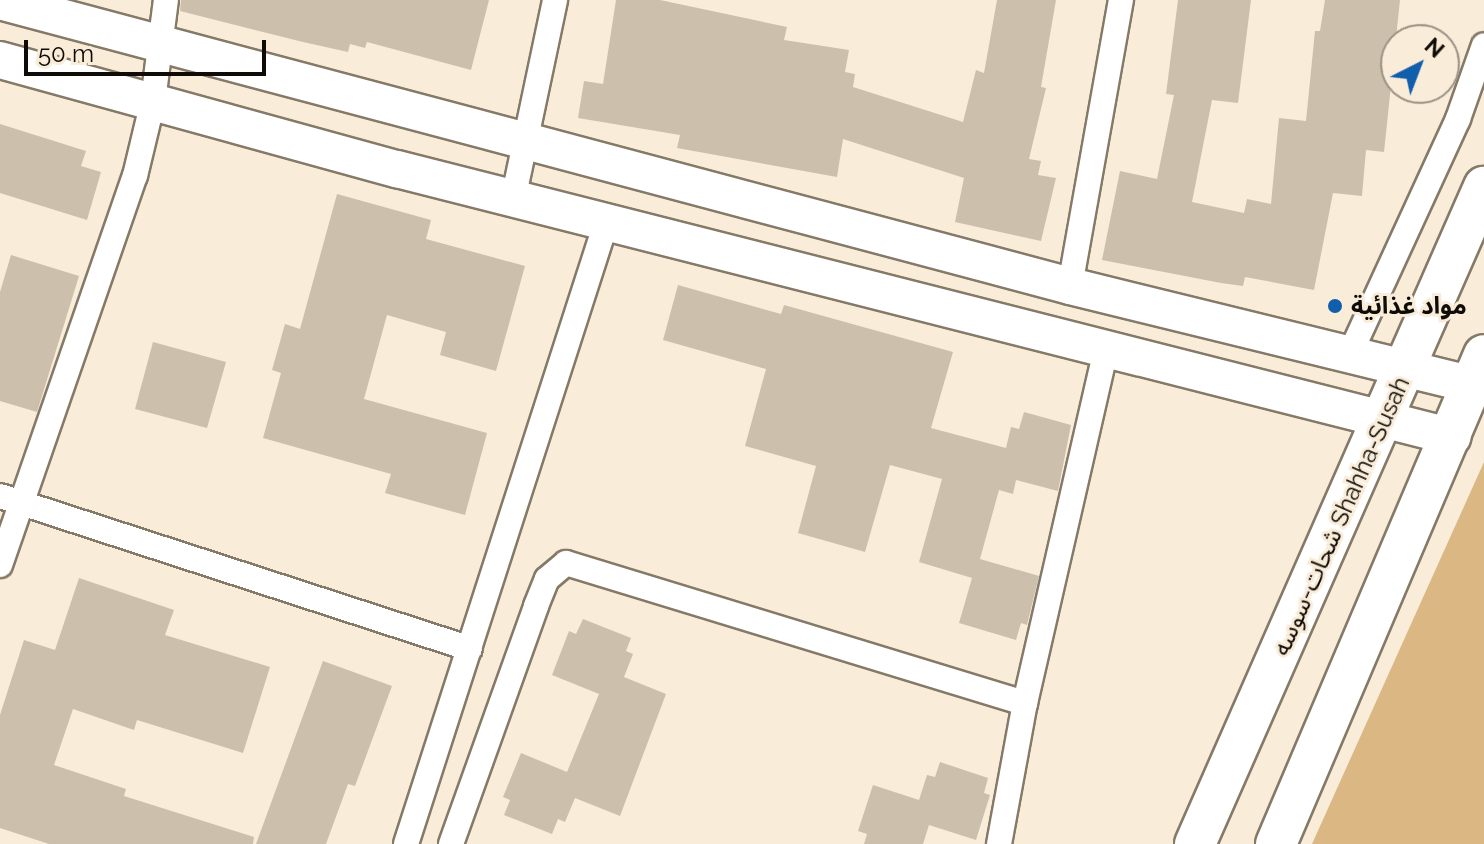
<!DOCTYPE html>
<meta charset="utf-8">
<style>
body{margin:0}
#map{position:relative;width:1484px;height:844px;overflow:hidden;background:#f9ecd9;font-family:Raleway,"Noto Sans Arabic",sans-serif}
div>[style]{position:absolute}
.forest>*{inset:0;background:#dab783}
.building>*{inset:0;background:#ccc0ad}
.roads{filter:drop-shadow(2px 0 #857968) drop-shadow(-2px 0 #857968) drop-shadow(0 2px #857968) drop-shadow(0 -2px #857968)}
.street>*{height:24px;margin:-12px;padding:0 12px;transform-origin:12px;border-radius:12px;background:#fff}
.secondary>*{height:36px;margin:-18px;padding:0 18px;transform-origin:18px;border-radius:18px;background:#fff}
.primary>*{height:40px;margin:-20px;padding:0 20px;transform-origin:20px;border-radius:20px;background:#fff}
.dots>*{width:22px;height:22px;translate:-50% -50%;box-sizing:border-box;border:4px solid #f9ecd9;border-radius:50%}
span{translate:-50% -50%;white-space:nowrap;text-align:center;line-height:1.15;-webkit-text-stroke:6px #f9ecd9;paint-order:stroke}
.poi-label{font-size:24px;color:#0f0b06;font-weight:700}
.left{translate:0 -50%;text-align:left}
.street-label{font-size:24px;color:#0f0b06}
.north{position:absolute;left:1380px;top:24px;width:80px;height:80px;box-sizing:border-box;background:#f9ecd9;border:2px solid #9b9285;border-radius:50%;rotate:42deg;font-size:22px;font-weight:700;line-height:32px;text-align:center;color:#0f0b06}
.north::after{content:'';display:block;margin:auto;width:28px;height:36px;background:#115ead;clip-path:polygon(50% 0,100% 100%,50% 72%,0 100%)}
.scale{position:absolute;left:24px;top:40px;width:242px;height:36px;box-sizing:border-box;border:4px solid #0f0b06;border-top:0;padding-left:10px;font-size:24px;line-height:28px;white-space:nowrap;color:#0f0b06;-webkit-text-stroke:6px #f9ecd9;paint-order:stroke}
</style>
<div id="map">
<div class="forest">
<div style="clip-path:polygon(1484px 462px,1484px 844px,1312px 844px)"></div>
</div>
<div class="building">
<div style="clip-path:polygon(181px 0,489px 0,471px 70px,367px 42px,365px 48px,350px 44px,348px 52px,303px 42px,180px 11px)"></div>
<div style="clip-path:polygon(616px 0,660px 0,787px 27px,784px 40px,849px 50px,845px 72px,855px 74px,853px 87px,963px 122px,976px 70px,984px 73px,997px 0,1056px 0,1041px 87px,1046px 88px,1029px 159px,1041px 161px,1038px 175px,1056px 178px,1041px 241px,955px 222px,964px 178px,843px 139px,837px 177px,677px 148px,680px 135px,578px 118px,584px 81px,603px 84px)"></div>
<div style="clip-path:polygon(1178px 0,1251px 0,1238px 103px,1212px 100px,1192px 202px,1244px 213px,1247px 199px,1271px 204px,1279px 118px,1306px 121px,1315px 31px,1320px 31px,1325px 0,1400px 0,1384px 152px,1366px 150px,1362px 196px,1333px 193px,1314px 290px,1245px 277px,1243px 286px,1221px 283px,1102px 260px,1120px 171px,1157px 179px,1174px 95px,1166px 94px)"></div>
<div style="clip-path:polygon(0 124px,86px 151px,81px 166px,101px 172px,87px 220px,0 193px)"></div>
<div style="clip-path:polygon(337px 194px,431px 220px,426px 239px,525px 266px,496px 371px,440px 355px,446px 332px,387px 315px,364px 399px,487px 433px,465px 515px,385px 493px,391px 474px,263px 438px,281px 373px,272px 370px,285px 324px,300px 329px)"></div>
<div style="clip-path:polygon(11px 255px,79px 276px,37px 412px,0 401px,0 292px)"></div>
<div style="clip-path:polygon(678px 285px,781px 314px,784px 305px,953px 352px,931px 428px,1006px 448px,1011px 427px,1019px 429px,1024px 412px,1071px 425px,1058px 491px,1016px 480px,1013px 494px,999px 490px,980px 559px,1039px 576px,1027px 625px,1021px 623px,1016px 640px,959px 623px,972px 578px,919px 562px,942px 479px,890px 465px,865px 552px,798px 533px,816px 466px,745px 446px,766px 369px,663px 340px)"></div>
<div style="clip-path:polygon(153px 342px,226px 362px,207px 428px,135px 409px)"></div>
<div style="clip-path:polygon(79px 578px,174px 610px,165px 635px,270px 667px,243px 753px,137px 720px,134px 730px,73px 709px,54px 765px,126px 789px,124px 796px,254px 837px,253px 844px,49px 844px,0 828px,0 715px,24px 640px,55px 650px)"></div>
<div style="clip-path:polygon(583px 619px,631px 638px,626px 651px,633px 654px,624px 677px,666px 694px,620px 816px,575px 798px,565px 822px,558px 819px,552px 834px,504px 815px,510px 800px,503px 797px,521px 753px,567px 772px,599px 694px,552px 675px,569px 631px,576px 634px)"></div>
<div style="clip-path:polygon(323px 661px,392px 686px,355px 786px,348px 784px,326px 844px,256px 844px)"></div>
<div style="clip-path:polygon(940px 762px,988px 778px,984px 793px,990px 795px,976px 840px,929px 825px,923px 844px,864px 844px,867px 834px,858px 831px,873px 785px,919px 800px,927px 775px,935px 777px)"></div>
</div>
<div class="roads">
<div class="street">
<div style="left:514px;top:195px;width:199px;rotate:-78.1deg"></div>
<div style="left:1070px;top:286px;width:291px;rotate:-79.9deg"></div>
<div style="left:1349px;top:356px;width:261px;rotate:-65.3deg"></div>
<div style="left:1458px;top:119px;width:78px;rotate:-70.6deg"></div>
<div style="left:0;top:496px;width:494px;rotate:18deg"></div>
<div style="left:0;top:565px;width:412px;rotate:-70.9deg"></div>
<div style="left:135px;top:176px;width:77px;rotate:-76.5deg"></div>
<div style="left:153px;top:101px;width:102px;rotate:-82.7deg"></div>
<div style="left:406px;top:844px;width:656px;rotate:-72.15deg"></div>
<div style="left:451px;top:844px;width:253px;rotate:-70.3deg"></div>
<div style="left:536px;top:606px;width:29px;rotate:-68deg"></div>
<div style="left:547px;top:579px;width:25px;rotate:-40deg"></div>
<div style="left:566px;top:563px;width:480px;rotate:17deg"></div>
<div style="left:999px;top:844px;width:143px;rotate:-79.6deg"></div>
<div style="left:1025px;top:703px;width:362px;rotate:-77.1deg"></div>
</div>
<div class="secondary">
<div style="left:0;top:1px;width:1107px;rotate:14.91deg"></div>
<div style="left:1070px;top:286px;width:414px;rotate:13.8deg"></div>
<div style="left:0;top:60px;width:412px;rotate:15.4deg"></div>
<div style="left:397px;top:169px;width:1089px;rotate:14.24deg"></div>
</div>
<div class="primary">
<div style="left:1195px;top:844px;width:718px;rotate:-66.26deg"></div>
<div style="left:1276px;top:844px;width:531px;rotate:-66.96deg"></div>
</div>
</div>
<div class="dots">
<div style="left:1335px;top:306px;background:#115ead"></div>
</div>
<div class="poi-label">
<span class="left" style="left:1351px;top:306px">مواد غذائية</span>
</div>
<div class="street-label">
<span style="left:1341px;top:516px;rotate:-66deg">شحات-سوسه Shahha-Susah</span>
</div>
<div class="north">N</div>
<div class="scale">50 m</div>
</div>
